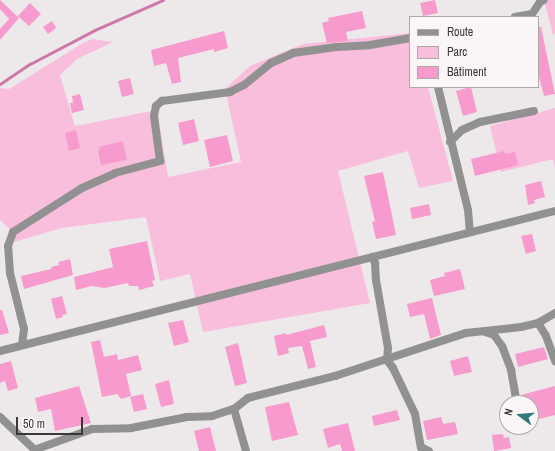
<!DOCTYPE html>
<meta charset="utf-8">
<style>
body{margin:0}
#map{position:relative;width:555px;height:451px;overflow:hidden;background:#ede9eb;font-family:"Archivo Narrow",sans-serif}
div>[style]{position:absolute}
.green>*{inset:0;background:#f8bedc}
.stream>*{height:2.5px;margin:-1.25px;padding:0 1.25px;transform-origin:1.25px;border-radius:1.25px;background:#d077a9}
.building>*{inset:0;background:#f79acd}
.street>*{height:8px;margin:-4px;padding:0 4px;transform-origin:4px;border-radius:4px;background:#929192}
span{translate:-50% -50%;white-space:nowrap;text-align:center;line-height:1.15;-webkit-text-stroke:4px #faf6f8;paint-order:stroke}
.legend{position:absolute;left:409px;top:16px;width:130px;height:72px;box-sizing:border-box;background:#faf6f8;border:1px solid #adaaab;margin:0;padding:5px 7px;list-style:none;font-size:12px;color:#393738}
.legend li{display:flex;align-items:center;gap:8px;height:20px}
.legend b{width:20px;border:1px solid #adaaab}
.north{position:absolute;left:499px;top:395px;width:40px;height:40px;box-sizing:border-box;background:#faf6f8;border:1px solid #adaaab;border-radius:50%;rotate:286deg;font-size:11px;font-weight:700;line-height:16px;text-align:center;color:#393738}
.north::after{content:'';display:block;margin:auto;width:14px;height:18px;background:#327b7c;clip-path:polygon(50% 0,100% 100%,50% 72%,0 100%)}
.scale{position:absolute;left:16px;top:417px;width:67px;height:18px;box-sizing:border-box;border:2px solid #393738;border-top:0;padding-left:5px;font-size:12px;line-height:14px;white-space:nowrap;color:#393738;-webkit-text-stroke:3px #faf6f8;paint-order:stroke}
</style>
<div id="map">
<div class="green">
<div style="clip-path:polygon(544px 0,555px 0,555px 34px,553px 35px)"></div>
<div style="clip-path:polygon(410px 33px,410px 87px,428px 87px,453px 181px,419px 188px,408px 151px,338px 171px,370px 303px,203px 332px,190px 274px,160px 281px,146px 217px,62px 228px,14px 242px,9px 228px,0 220px,0 88px,9px 89px,83px 43px,92px 39px,113px 42px,77px 59px,60px 75px,75px 126px,157px 110px,168px 177px,241px 162px,225px 89px,250px 66px,303px 44px)"></div>
<div style="clip-path:polygon(555px 108px,555px 168px,553px 159px,501px 172px,490px 126px)"></div>
</div>
<div class="stream">
<div style="left:0;top:84px;width:36px;rotate:-34deg"></div>
<div style="left:30px;top:64px;width:73px;rotate:-27.6deg"></div>
<div style="left:95px;top:30px;width:74px;rotate:-23.8deg"></div>
</div>
<div class="building">
<div style="clip-path:polygon(0 0,19px 18px,0 40px,0 29px,9px 19px,0 9px)"></div>
<div style="clip-path:polygon(435px 0,438px 13px,423px 16px,420px 3px)"></div>
<div style="clip-path:polygon(30px 3px,41px 14px,29px 26px,18px 16px)"></div>
<div style="clip-path:polygon(362px 11px,366px 28px,346px 32px,348px 41px,327px 43px,322px 23px,329px 21px,328px 18px)"></div>
<div style="clip-path:polygon(52px 21px,56px 28px,48px 34px,43px 27px)"></div>
<div style="clip-path:polygon(538px 27px,541px 27px,555px 94px,544px 96px,538px 73px)"></div>
<div style="clip-path:polygon(224px 31px,228px 48px,214px 52px,214px 49px,178px 58px,181px 82px,172px 84px,166px 63px,154px 66px,151px 50px)"></div>
<div style="clip-path:polygon(130px 78px,134px 94px,122px 97px,118px 81px)"></div>
<div style="clip-path:polygon(471px 87px,477px 112px,463px 116px,456px 91px)"></div>
<div style="clip-path:polygon(80px 94px,84px 110px,72px 113px,70px 103px,73px 103px,72px 96px)"></div>
<div style="clip-path:polygon(194px 119px,199px 141px,183px 145px,178px 123px)"></div>
<div style="clip-path:polygon(76px 130px,80px 148px,69px 151px,65px 133px)"></div>
<div style="clip-path:polygon(227px 135px,233px 161px,210px 167px,204px 140px)"></div>
<div style="clip-path:polygon(123px 141px,127px 160px,101px 165px,98px 151px,100px 150px,99px 147px)"></div>
<div style="clip-path:polygon(504px 151px,505px 154px,515px 152px,518px 165px,475px 176px,471px 159px)"></div>
<div style="clip-path:polygon(383px 172px,396px 235px,376px 239px,372px 222px,375px 221px,364px 176px)"></div>
<div style="clip-path:polygon(541px 181px,545px 197px,534px 200px,535px 203px,528px 205px,525px 185px)"></div>
<div style="clip-path:polygon(429px 204px,431px 215px,412px 219px,410px 208px)"></div>
<div style="clip-path:polygon(532px 234px,536px 251px,526px 254px,521px 236px)"></div>
<div style="clip-path:polygon(147px 241px,155px 280px,152px 281px,154px 286px,139px 290px,138px 286px,129px 286px,128px 283px,104px 288px,92px 286px,76px 290px,74px 277px,113px 267px,109px 249px)"></div>
<div style="clip-path:polygon(70px 259px,73px 275px,24px 289px,21px 276px,51px 269px,51px 267px,59px 265px,58px 262px)"></div>
<div style="clip-path:polygon(460px 269px,465px 289px,434px 296px,430px 280px,445px 276px,444px 273px)"></div>
<div style="clip-path:polygon(62px 296px,67px 314px,62px 315px,63px 317px,56px 319px,51px 299px)"></div>
<div style="clip-path:polygon(432px 298px,441px 335px,430px 339px,424px 314px,410px 317px,407px 304px)"></div>
<div style="clip-path:polygon(0 310px,2px 310px,9px 333px,0 335px)"></div>
<div style="clip-path:polygon(183px 320px,189px 342px,174px 346px,168px 323px)"></div>
<div style="clip-path:polygon(324px 325px,327px 337px,310px 341px,316px 367px,308px 369px,302px 346px,288px 348px,289px 353px,278px 356px,274px 336px,286px 333px,286px 335px)"></div>
<div style="clip-path:polygon(100px 340px,104px 357px,117px 354px,118px 360px,138px 355px,142px 370px,126px 374px,131px 396px,121px 399px,117px 394px,102px 397px,91px 342px)"></div>
<div style="clip-path:polygon(238px 343px,247px 383px,235px 386px,225px 347px)"></div>
<div style="clip-path:polygon(544px 347px,548px 359px,518px 367px,515px 354px)"></div>
<div style="clip-path:polygon(468px 356px,472px 372px,454px 376px,450px 361px)"></div>
<div style="clip-path:polygon(11px 361px,18px 388px,8px 391px,5px 381px,0 383px,0 364px)"></div>
<div style="clip-path:polygon(169px 380px,174px 404px,161px 407px,155px 384px)"></div>
<div style="clip-path:polygon(79px 386px,91px 423px,55px 431px,51px 409px,38px 412px,35px 398px)"></div>
<div style="clip-path:polygon(555px 386px,555px 415px,531px 421px,531px 403px,524px 403px,521px 395px)"></div>
<div style="clip-path:polygon(143px 394px,147px 409px,134px 412px,130px 397px)"></div>
<div style="clip-path:polygon(289px 402px,298px 435px,272px 441px,265px 407px)"></div>
<div style="clip-path:polygon(397px 410px,400px 420px,374px 426px,372px 416px)"></div>
<div style="clip-path:polygon(441px 417px,443px 424px,455px 422px,458px 434px,427px 440px,423px 421px)"></div>
<div style="clip-path:polygon(348px 423px,355px 451px,342px 451px,340px 444px,328px 448px,323px 429px)"></div>
<div style="clip-path:polygon(210px 427px,216px 451px,199px 451px,194px 431px)"></div>
<div style="clip-path:polygon(503px 434px,504px 438px,509px 437px,511px 448px,494px 451px,492px 435px)"></div>
</div>
<div class="street">
<div style="left:515px;top:17px;width:17px;rotate:-10deg"></div>
<div style="left:532px;top:14px;width:14px;rotate:-56deg"></div>
<div style="left:540px;top:2px;width:4px;rotate:-27deg"></div>
<div style="left:438px;top:87px;width:127px;rotate:76.3deg"></div>
<div style="left:468px;top:210px;width:22px;rotate:85deg"></div>
<div style="left:450px;top:142px;width:17px;rotate:-45deg"></div>
<div style="left:462px;top:130px;width:20px;rotate:-24deg"></div>
<div style="left:480px;top:122px;width:55px;rotate:-11.5deg"></div>
<div style="left:372px;top:257px;width:7px;rotate:63deg"></div>
<div style="left:375px;top:263px;width:17px;rotate:87deg"></div>
<div style="left:376px;top:280px;width:69px;rotate:80deg"></div>
<div style="left:388px;top:348px;width:12px;rotate:95deg"></div>
<div style="left:387px;top:360px;width:10px;rotate:53deg"></div>
<div style="left:393px;top:368px;width:51px;rotate:64.4deg"></div>
<div style="left:415px;top:414px;width:34px;rotate:80deg"></div>
<div style="left:421px;top:447px;width:9px;rotate:27deg"></div>
<div style="left:538px;top:323px;width:15px;rotate:58deg"></div>
<div style="left:546px;top:336px;width:27px;rotate:70deg"></div>
<div style="left:485px;top:332px;width:9px;rotate:18deg"></div>
<div style="left:494px;top:335px;width:14px;rotate:54deg"></div>
<div style="left:502px;top:346px;width:26px;rotate:69deg"></div>
<div style="left:511px;top:370px;width:34px;rotate:80deg"></div>
<div style="left:22px;top:345px;width:16px;rotate:-83deg"></div>
<div style="left:24px;top:329px;width:58px;rotate:-104deg"></div>
<div style="left:10px;top:273px;width:27px;rotate:-94deg"></div>
<div style="left:8px;top:246px;width:15px;rotate:-70deg"></div>
<div style="left:13px;top:232px;width:82px;rotate:-32.5deg"></div>
<div style="left:82px;top:188px;width:36px;rotate:-24deg"></div>
<div style="left:115px;top:173px;width:47px;rotate:-14.9deg"></div>
<div style="left:160px;top:161px;width:45px;rotate:-97.6deg"></div>
<div style="left:154px;top:116px;width:10px;rotate:-79deg"></div>
<div style="left:156px;top:106px;width:8px;rotate:-40deg"></div>
<div style="left:162px;top:101px;width:69px;rotate:-7.5deg"></div>
<div style="left:230px;top:92px;width:16px;rotate:-27deg"></div>
<div style="left:244px;top:85px;width:35px;rotate:-39deg"></div>
<div style="left:271px;top:63px;width:24px;rotate:-24deg"></div>
<div style="left:293px;top:53px;width:44px;rotate:-7.8deg"></div>
<div style="left:337px;top:47px;width:33px;rotate:-3deg"></div>
<div style="left:370px;top:45px;width:41px;rotate:-9.9deg"></div>
<div style="left:0;top:351px;width:572px;rotate:-14.16deg"></div>
<div style="left:234px;top:409px;width:44px;rotate:74.1deg"></div>
<div style="left:0;top:417px;width:50px;rotate:43.4deg"></div>
<div style="left:34px;top:450px;width:62px;rotate:-19.9deg"></div>
<div style="left:92px;top:429px;width:39px;rotate:-1deg"></div>
<div style="left:131px;top:428px;width:57px;rotate:-11.1deg"></div>
<div style="left:187px;top:417px;width:25px;rotate:-2deg"></div>
<div style="left:212px;top:416px;width:23px;rotate:-18deg"></div>
<div style="left:234px;top:409px;width:18px;rotate:-38deg"></div>
<div style="left:248px;top:398px;width:90px;rotate:-14.2deg"></div>
<div style="left:335px;top:376px;width:138px;rotate:-18.2deg"></div>
<div style="left:466px;top:333px;width:55px;rotate:-6.2deg"></div>
<div style="left:521px;top:327px;width:17px;rotate:-13deg"></div>
<div style="left:538px;top:323px;width:20px;rotate:-30deg"></div>
</div>
<ul class="legend">
<li><b style="height:5px;background:#929192"></b>Route</li>
<li><b style="height:11px;background:#f8bedc"></b>Parc</li>
<li><b style="height:11px;background:#f79acd"></b>Bâtiment</li>
</ul>
<div class="north">N</div>
<div class="scale">50 m</div>
</div>
